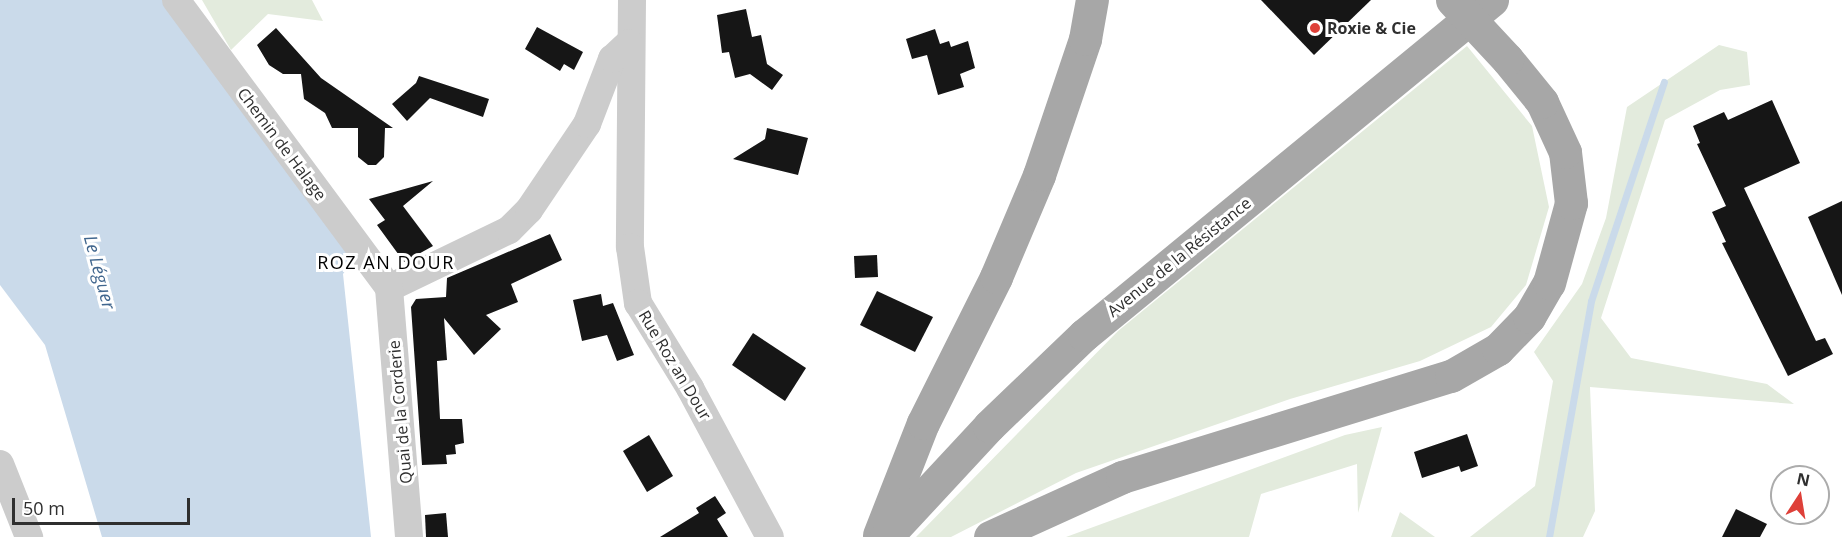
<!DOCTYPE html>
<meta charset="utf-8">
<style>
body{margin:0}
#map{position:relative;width:1842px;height:537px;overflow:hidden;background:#fff;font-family:"Open Sans",sans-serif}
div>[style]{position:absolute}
.green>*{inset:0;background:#e3ebdd}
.water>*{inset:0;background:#cadaea}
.stream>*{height:7px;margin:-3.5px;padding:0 3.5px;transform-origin:3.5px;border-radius:3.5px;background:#cadaea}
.building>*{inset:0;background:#161616}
.minor>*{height:28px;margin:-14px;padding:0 14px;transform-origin:14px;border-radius:14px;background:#ccc}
.primary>*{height:33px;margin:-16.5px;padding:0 16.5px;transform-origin:16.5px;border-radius:16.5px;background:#a7a7a7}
.primary-bridge>*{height:33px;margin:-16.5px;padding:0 16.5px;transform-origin:16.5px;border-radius:16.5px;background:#a7a7a7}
.dots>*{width:16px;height:16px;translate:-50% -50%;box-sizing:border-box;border:3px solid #fff;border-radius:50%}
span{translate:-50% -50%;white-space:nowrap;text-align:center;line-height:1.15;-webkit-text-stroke:6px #fff;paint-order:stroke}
.poi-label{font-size:16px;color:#2f2f2f;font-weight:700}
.left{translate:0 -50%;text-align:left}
.street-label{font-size:16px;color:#2f2f2f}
.neighbourhood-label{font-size:18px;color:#000;letter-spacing:1.5px}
.water-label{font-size:18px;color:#40668e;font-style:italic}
.north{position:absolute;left:1770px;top:465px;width:60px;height:60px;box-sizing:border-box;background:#fff;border:2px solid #acacac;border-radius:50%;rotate:12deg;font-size:16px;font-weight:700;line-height:24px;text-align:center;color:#2f2f2f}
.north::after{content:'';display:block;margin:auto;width:21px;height:27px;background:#de4039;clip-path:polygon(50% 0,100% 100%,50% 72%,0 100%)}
.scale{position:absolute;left:12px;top:498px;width:178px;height:27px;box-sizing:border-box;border:3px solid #2f2f2f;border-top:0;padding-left:8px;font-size:18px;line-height:21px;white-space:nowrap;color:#2f2f2f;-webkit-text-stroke:4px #fff;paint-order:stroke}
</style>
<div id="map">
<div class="green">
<div style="clip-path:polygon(202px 0,312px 0,323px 21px,268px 14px,231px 50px)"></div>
<div style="clip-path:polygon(1719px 45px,1747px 52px,1750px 85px,1720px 90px,1665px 120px,1601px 318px,1631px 358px,1767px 384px,1794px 404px,1590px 387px,1595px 511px,1583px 537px,1470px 537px,1535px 486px,1553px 381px,1534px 352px,1582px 284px,1606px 218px,1627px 107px)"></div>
<div style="clip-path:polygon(1467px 46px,1532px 126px,1549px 207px,1526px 285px,1491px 327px,1420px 361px,1290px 399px,1076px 473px,951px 537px,916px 537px,1118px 331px)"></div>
<div style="clip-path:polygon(1382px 427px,1358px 513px,1357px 464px,1261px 494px,1249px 537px,1066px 537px,1345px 435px)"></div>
<div style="clip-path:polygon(1400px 512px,1435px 537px,1391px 537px)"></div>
</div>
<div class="water">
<div style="clip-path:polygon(0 0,163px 0,355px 257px,343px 274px,371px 537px,102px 537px,45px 345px,0 285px)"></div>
</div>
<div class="stream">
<div style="left:1549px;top:537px;width:240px;rotate:-79.9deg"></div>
<div style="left:1591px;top:301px;width:231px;rotate:-71.6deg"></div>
</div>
<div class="building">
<div style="clip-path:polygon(1261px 0,1371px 0,1314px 55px)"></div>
<div style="clip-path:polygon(746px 9px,752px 37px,761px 35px,767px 64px,783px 75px,772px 90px,750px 74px,735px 78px,729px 52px,722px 53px,717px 15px)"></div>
<div style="clip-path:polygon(537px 27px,583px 52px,574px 70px,564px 64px,560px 71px,525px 49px)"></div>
<div style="clip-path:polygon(276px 28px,321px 78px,393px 128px,385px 128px,384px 157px,376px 165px,368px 165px,358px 157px,358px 128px,332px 128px,325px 113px,304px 99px,301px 74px,283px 74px,269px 65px,257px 45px)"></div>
<div style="clip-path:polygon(935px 29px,940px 44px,949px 41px,951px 47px,968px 41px,975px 68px,960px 74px,964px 87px,938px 95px,927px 55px,912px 59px,906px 39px)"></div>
<div style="clip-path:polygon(419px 76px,489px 99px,483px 117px,430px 98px,407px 121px,392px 104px,416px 83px)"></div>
<div style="clip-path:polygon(1772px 100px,1800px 163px,1744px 188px,1816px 341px,1825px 338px,1833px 354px,1788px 376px,1722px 243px,1726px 242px,1712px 212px,1726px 206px,1697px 144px,1700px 143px,1693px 126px,1724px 112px,1728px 120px)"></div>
<div style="clip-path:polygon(767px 128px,808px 138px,798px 175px,733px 159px,765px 139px)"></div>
<div style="clip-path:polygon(433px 181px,403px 206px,433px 246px,404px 262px,377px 225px,385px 220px,369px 199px)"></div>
<div style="clip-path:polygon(1842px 201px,1842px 295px,1808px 217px)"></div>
<div style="clip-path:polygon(550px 234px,562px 260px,511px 284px,518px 302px,486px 315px,501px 329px,474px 355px,444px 318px,447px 360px,437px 361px,440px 419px,462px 419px,464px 443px,455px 445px,456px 454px,446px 455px,447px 464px,422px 465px,411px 307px,416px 299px,446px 297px,447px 278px)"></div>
<div style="clip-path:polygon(877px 255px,878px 277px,855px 278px,854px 256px)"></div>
<div style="clip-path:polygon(877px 291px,933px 317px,915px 352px,860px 325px)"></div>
<div style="clip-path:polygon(601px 294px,603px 306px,613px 303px,634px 355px,617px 361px,607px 335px,582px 341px,573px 300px)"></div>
<div style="clip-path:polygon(753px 333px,806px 368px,785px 401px,732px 365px)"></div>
<div style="clip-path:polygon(1467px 434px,1478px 466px,1461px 472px,1459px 466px,1422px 478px,1414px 452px)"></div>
<div style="clip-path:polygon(649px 435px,673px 476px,647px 492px,623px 451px)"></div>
<div style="clip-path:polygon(715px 496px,726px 513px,717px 519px,728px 537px,660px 537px,699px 513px,696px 508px)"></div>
<div style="clip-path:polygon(1736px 509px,1767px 524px,1760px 537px,1722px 537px)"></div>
<div style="clip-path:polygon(446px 513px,448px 537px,426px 537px,425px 515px)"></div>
</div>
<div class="minor">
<div style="left:176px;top:0;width:358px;rotate:53.5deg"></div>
<div style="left:632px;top:0;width:247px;rotate:90.5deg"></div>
<div style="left:630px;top:247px;width:57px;rotate:81.9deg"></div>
<div style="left:638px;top:303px;width:100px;rotate:58.5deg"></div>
<div style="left:690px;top:388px;width:169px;rotate:61.8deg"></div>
<div style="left:389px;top:288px;width:133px;rotate:-25.8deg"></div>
<div style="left:509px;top:230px;width:28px;rotate:-45deg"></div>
<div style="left:529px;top:210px;width:104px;rotate:-56deg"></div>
<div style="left:587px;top:124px;width:70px;rotate:-69deg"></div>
<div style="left:612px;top:59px;width:23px;rotate:-43deg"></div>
<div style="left:389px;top:288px;width:250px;rotate:85.4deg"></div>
<div style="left:0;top:464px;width:79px;rotate:68.3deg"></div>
</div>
<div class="primary">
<div style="left:879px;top:535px;width:120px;rotate:-68.6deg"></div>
<div style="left:923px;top:423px;width:163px;rotate:-63.4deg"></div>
<div style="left:996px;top:277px;width:111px;rotate:-67.1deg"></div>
<div style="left:1039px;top:175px;width:144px;rotate:-71.3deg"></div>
<div style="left:1085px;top:39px;width:40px;rotate:-80deg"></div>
<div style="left:886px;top:537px;width:151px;rotate:-47.1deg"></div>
<div style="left:989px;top:426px;width:132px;rotate:-43.8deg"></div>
<div style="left:1084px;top:335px;width:528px;rotate:-39.39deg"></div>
<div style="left:990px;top:537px;width:145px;rotate:-24.4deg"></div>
<div style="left:1122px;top:477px;width:344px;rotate:-17.1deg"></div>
<div style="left:1451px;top:376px;width:54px;rotate:-29.9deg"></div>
<div style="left:1498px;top:349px;width:45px;rotate:-45.9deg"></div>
<div style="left:1529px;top:317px;width:39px;rotate:-60deg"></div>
<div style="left:1549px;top:283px;width:83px;rotate:-74.6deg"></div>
<div style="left:1571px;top:203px;width:51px;rotate:-96.7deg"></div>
<div style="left:1565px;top:152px;width:55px;rotate:-114.7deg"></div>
<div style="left:1542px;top:102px;width:55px;rotate:-129.1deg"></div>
</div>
<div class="primary-bridge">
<div style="left:1452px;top:0;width:81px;rotate:47deg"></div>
</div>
<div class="dots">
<div style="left:1315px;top:28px;background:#de4039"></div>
</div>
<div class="poi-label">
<span class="left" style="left:1327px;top:28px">Roxie &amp; Cie</span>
</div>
<div class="street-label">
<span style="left:282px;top:144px;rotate:53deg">Chemin de Halage</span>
<span style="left:1179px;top:257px;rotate:-39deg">Avenue de la Résistance</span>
<span style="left:675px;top:365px;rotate:59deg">Rue Roz an Dour</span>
<span style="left:400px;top:412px;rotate:-95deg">Quai de la Corderie</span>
</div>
<div class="neighbourhood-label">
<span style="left:386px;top:262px">ROZ AN DOUR</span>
</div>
<div class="water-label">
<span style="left:100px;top:272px;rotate:75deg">Le Léguer</span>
</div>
<div class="north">N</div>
<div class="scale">50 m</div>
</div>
